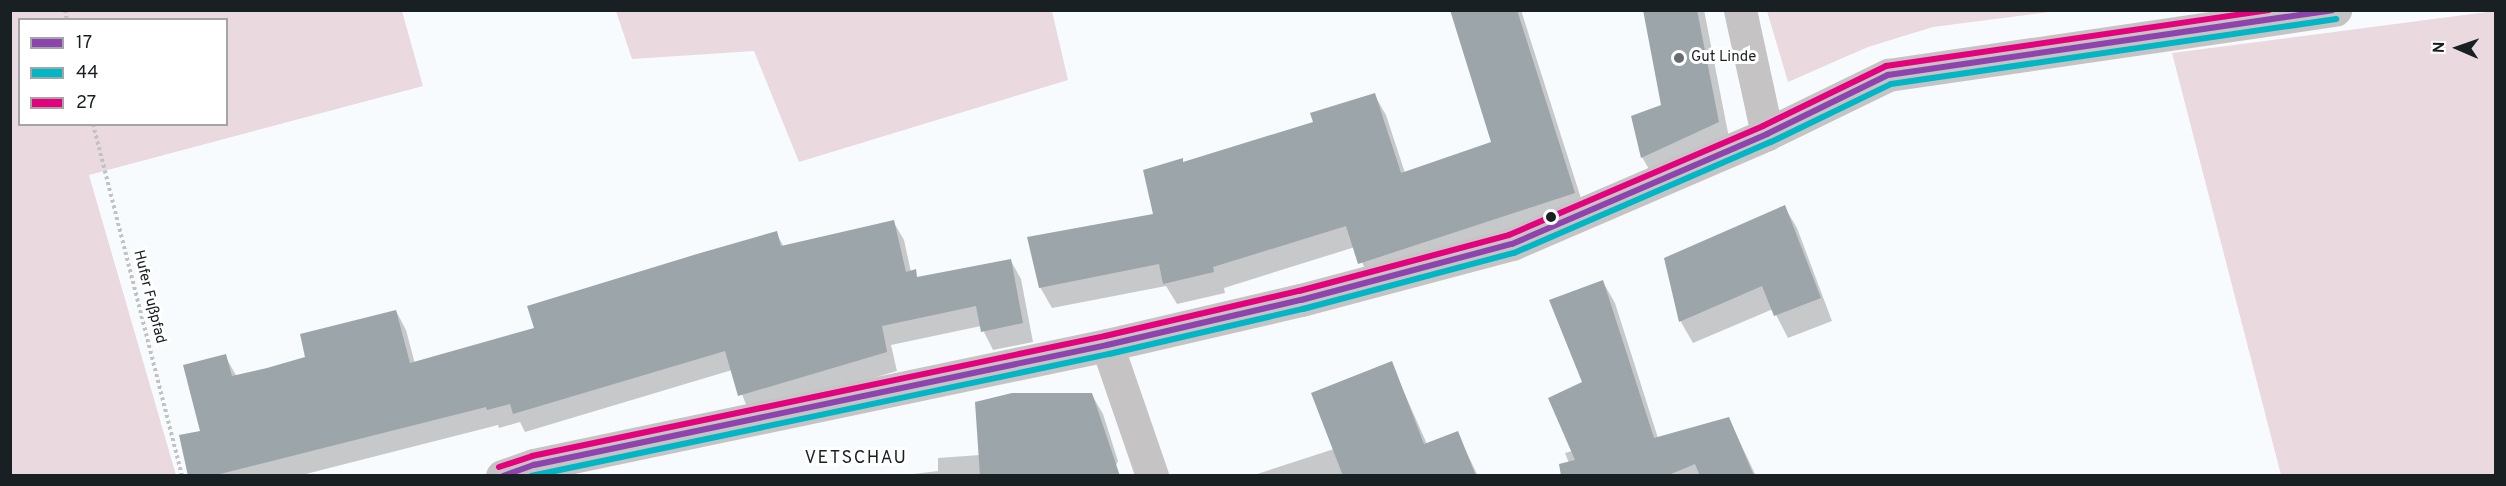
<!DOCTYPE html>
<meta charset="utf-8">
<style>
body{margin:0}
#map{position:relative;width:2506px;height:486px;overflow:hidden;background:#f8fbfd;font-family:Overpass,sans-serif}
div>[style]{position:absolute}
.green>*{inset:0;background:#ead9de}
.shadow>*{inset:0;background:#0003}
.building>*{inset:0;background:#9ca5a9}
.path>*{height:4px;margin-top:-2px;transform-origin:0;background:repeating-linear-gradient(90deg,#c3c2c3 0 3px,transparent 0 6px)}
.minor>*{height:33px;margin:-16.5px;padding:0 16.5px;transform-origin:16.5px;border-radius:16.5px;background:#c6c3c4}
.bus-1>*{height:6px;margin:-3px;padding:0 3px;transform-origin:3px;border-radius:3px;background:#8e44ad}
.bus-2>*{height:6px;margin:-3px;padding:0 3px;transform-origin:3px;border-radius:3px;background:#01b6c5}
.bus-3>*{height:6px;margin:-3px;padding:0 3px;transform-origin:3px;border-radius:3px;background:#e5007d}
.dots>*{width:16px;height:16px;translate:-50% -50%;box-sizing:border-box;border:3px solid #fff;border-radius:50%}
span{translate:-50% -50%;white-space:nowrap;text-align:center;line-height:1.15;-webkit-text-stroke:6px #fff;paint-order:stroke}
.poi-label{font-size:15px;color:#182024}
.left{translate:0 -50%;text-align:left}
.street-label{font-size:15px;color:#182024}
.quarter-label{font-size:18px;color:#182024;letter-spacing:1.5px}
.frame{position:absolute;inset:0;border:12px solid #182024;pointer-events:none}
.legend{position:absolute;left:18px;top:18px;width:210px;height:108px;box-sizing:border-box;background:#fff;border:2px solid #a3a6a7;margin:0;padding:8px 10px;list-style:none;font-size:18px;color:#182024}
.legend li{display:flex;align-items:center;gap:12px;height:30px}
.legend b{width:30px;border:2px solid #a3a6a7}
.north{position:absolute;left:2428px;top:18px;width:60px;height:60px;-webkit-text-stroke:4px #fff;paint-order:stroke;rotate:272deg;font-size:16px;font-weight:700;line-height:24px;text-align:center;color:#182024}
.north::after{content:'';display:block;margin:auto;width:21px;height:27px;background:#182024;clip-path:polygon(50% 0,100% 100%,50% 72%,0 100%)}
</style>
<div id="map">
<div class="green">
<div style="clip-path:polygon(evenodd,10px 11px,402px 11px,423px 86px,89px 175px,176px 475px,11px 475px,10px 11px,20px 20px,226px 20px,226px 124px,20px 124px,20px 20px)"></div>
<div style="clip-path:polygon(616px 11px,1052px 11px,1068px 80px,799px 162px,754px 51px,632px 59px)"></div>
<div style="clip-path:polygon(1767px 11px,1767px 10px,2058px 11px,1933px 27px,1868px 47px,1788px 82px)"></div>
<div style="clip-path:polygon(2495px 11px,2495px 475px,2281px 475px,2172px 53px)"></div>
</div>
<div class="shadow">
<div style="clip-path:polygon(1451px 10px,1521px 10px,1586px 214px,1372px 284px,1355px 247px,1224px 288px,1225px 293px,1177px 304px,1166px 286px,1052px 308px,1040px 287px,1155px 215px,1184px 164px,1315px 123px,1374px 94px,1386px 115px,1405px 173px,1493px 143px)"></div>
<div style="clip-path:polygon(1637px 10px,1704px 10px,1730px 143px,1654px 178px,1642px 157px,1663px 106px,1644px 11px)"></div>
<div style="clip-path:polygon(1784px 206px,1797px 228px,1832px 321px,1788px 338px,1773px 309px,1693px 343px,1681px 322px,1666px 259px)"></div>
<div style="clip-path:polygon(893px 221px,904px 240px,911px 272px,919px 278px,1011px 261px,1021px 279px,1033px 342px,993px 350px,981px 326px,891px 345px,897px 371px,750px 414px,732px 370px,525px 432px,520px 422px,499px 428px,498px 425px,298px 476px,190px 476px,225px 356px,237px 377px,307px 358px,396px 311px,406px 330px,415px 364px,536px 329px,776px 233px,784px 247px)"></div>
<div style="clip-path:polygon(1603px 282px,1615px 303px,1658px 438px,1729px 419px,1756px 476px,1574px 476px,1565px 453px,1572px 451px)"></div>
<div style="clip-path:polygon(1391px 363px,1427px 444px,1457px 433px,1478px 476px,1251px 476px,1334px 449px)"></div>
<div style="clip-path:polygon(1092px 395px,1103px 414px,1118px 461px,1111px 476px,898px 476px,938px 471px,938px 458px,980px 455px)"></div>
</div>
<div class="building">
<div style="clip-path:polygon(1450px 10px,1517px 10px,1575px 193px,1358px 264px,1346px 226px,1213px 267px,1214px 272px,1163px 284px,1159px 264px,1039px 288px,1027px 237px,1153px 214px,1143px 170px,1183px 158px,1183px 162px,1313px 122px,1310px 113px,1375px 93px,1401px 173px,1491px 142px)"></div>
<div style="clip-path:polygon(1643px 10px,1697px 10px,1719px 122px,1641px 158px,1631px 116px,1661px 105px)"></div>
<div style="clip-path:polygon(1785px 205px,1821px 298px,1774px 316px,1762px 286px,1679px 322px,1664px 258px)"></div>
<div style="clip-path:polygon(894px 220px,906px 272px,916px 269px,917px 277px,1011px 259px,1023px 323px,981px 332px,976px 306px,882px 326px,887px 352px,738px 396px,725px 351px,513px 414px,510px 404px,487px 410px,486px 407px,212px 476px,188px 476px,179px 435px,200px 431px,183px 365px,226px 354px,232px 376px,267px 368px,305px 357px,300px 334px,396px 310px,410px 363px,534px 328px,527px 306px,697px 254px,777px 231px,781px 246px)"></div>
<div style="clip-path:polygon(1603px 280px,1654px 438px,1729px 417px,1754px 476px,1700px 476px,1695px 464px,1666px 476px,1561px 476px,1559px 464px,1575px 460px,1548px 398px,1582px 382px,1549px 300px)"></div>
<div style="clip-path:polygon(1392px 361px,1424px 444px,1458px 431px,1476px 476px,1343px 476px,1311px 393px)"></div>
<div style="clip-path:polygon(1012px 393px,1092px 393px,1120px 476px,980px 476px,975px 402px)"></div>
</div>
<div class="path">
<div style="left:65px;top:10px;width:10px;rotate:79deg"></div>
<div style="left:93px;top:124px;width:363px;rotate:75.8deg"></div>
</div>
<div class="minor">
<div style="left:1740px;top:10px;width:127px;rotate:77.7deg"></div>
<div style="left:1107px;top:345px;width:139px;rotate:71deg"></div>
<div style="left:502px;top:476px;width:34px;rotate:-19deg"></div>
<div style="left:534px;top:465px;width:585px;rotate:-11.83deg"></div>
<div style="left:1107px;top:345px;width:199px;rotate:-13.1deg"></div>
<div style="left:1301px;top:300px;width:218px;rotate:-14.9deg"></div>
<div style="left:1512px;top:244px;width:278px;rotate:-23.3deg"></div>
<div style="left:1767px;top:134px;width:135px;rotate:-26deg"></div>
<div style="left:1888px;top:75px;width:452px;rotate:-8.3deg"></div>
</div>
<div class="bus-1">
<div style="left:503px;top:476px;width:33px;rotate:-20deg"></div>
<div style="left:534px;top:465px;width:585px;rotate:-11.83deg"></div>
<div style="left:1107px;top:345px;width:199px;rotate:-13.1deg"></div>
<div style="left:1301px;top:300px;width:218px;rotate:-14.9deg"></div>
<div style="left:1512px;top:244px;width:278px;rotate:-23.3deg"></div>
<div style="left:1767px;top:134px;width:135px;rotate:-26deg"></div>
<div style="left:1888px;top:75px;width:449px;rotate:-8.3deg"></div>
</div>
<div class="bus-2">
<div style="left:531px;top:476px;width:591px;rotate:-11.92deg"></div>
<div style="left:1109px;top:354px;width:199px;rotate:-13.1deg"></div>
<div style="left:1303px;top:309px;width:218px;rotate:-14.9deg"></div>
<div style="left:1514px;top:253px;width:280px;rotate:-23.4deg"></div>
<div style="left:1771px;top:142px;width:133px;rotate:-25.8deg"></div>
<div style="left:1891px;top:84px;width:450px;rotate:-8.3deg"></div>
</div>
<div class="bus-3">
<div style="left:499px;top:467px;width:35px;rotate:-18deg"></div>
<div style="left:532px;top:456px;width:585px;rotate:-11.83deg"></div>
<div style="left:1105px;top:336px;width:199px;rotate:-13.1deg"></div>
<div style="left:1299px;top:291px;width:217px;rotate:-14.9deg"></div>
<div style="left:1509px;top:235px;width:276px;rotate:-23.2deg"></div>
<div style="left:1763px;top:126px;width:137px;rotate:-26deg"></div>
<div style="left:1886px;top:66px;width:387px;rotate:-8.3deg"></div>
</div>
<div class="dots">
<div style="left:1679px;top:58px;background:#666d70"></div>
<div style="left:1551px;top:217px;background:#182024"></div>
</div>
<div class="poi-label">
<span class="left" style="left:1691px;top:58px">Gut Linde</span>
</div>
<div class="street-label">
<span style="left:149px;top:297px;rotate:76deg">Hufer Fußpfad</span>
</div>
<div class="quarter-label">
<span style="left:856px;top:459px">VETSCHAU</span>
</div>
<div class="frame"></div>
<ul class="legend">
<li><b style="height:8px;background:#8e44ad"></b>17</li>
<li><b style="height:8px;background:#01b6c5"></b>44</li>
<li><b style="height:8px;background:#e5007d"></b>27</li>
</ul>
<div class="north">N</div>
</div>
